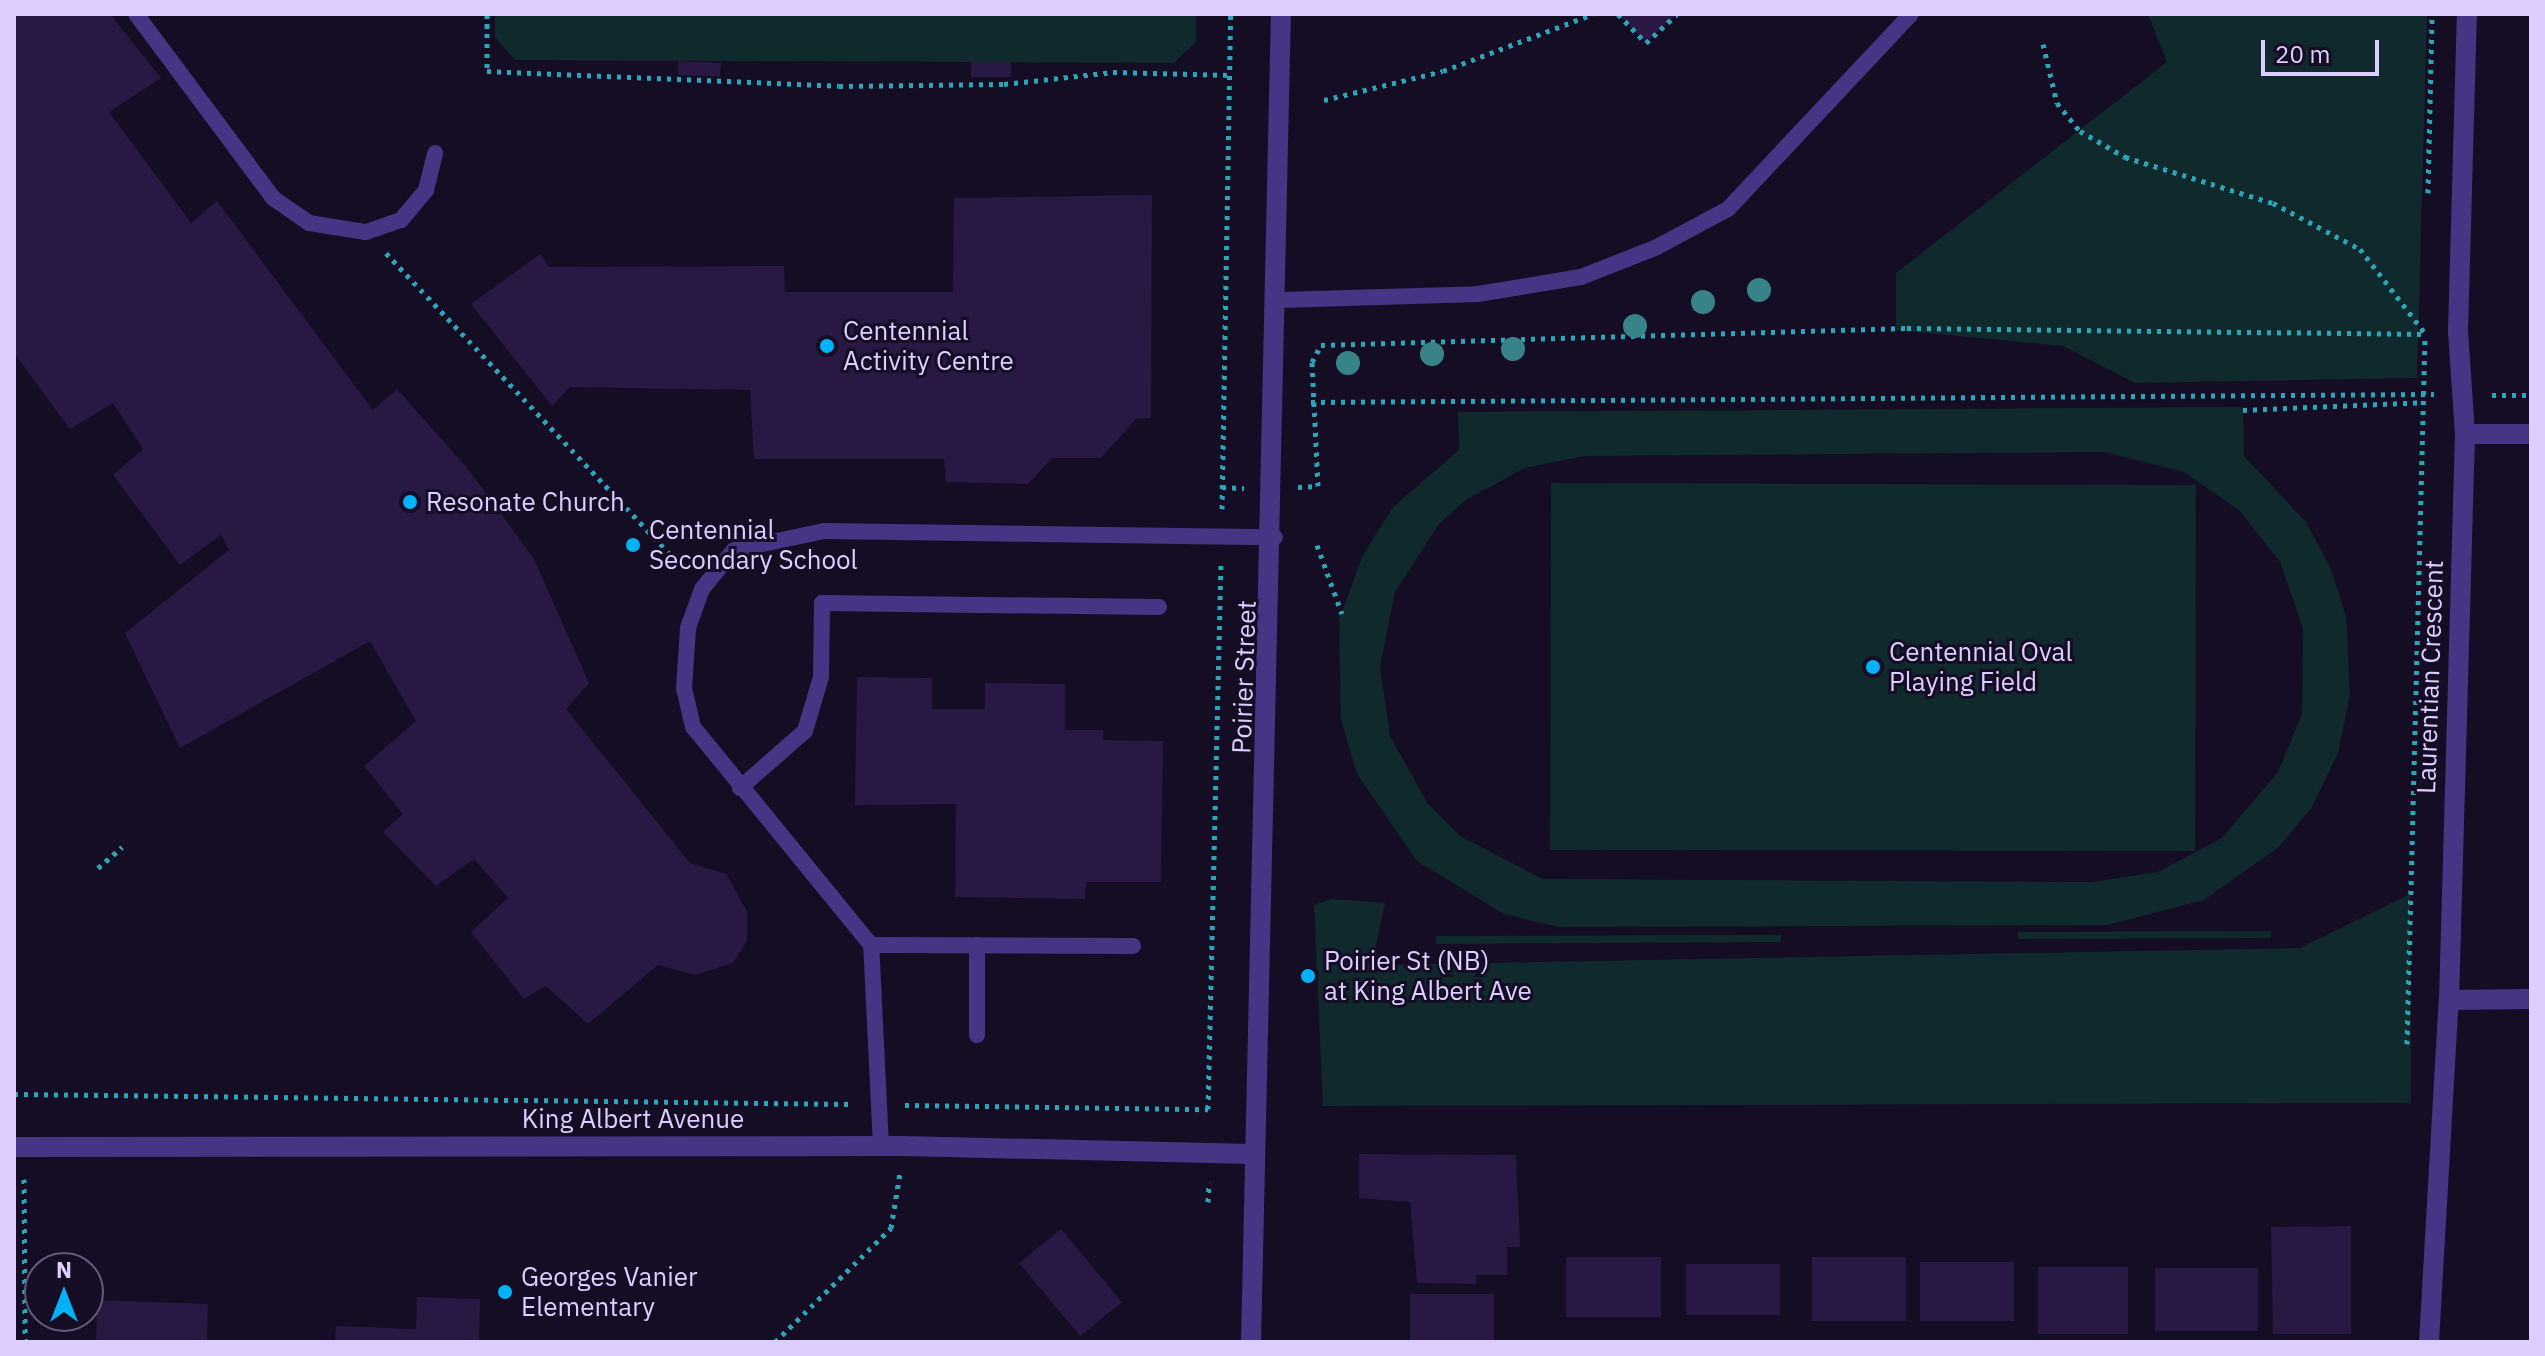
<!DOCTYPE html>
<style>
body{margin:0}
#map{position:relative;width:2545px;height:1356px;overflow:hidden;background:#140d23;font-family:"IBM Plex Sans",sans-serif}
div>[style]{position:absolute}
.green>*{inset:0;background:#0f292d}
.building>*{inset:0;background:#291844}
.path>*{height:5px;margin-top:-2.5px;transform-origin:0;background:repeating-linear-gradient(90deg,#29a7b9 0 4px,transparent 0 10px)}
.service>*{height:16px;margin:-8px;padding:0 8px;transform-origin:8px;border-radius:8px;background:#463584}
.minor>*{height:20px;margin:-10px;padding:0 10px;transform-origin:10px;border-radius:10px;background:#463584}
.tertiary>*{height:20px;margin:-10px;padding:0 10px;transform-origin:10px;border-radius:10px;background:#463584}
.trees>*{width:24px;height:24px;margin:-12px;border-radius:50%;background:#388388}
.dots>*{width:22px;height:22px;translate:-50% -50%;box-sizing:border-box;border:4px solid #140d23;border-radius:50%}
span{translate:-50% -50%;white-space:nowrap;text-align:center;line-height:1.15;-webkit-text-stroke:6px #140d23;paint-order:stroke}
.poi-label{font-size:26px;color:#ddceff}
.left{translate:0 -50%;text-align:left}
.street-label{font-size:26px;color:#ddceff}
.frame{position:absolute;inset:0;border:16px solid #ddceff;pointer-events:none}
.north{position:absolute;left:24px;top:1252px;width:80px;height:80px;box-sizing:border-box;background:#140d23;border:2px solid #645a7b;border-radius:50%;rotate:0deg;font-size:22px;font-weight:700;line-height:32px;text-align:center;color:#ddceff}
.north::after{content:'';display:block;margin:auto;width:28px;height:36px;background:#00b3f9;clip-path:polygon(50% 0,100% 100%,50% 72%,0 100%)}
.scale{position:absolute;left:2261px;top:40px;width:118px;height:36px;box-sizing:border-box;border:4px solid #ddceff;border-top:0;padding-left:10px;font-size:24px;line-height:28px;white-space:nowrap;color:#ddceff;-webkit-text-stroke:6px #140d23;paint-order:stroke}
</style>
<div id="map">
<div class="green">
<div style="clip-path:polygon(495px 14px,1196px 14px,1196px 42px,1174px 63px,515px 60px,495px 37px)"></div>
<div style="clip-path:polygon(2148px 14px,2427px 14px,2417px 378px,2135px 383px,2063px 346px,1896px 330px,1896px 273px,2167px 62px)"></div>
<div style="clip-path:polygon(evenodd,2243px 407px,2244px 456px,2306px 522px,2330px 567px,2346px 616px,2350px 695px,2338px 753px,2312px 807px,2279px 847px,2204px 900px,2107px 925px,1559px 927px,1504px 914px,1417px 861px,1357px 774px,1341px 720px,1339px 620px,1363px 555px,1393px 507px,1459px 450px,1458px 412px,2243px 407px,2104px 452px,2184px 472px,2239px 510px,2280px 562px,2303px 628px,2302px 714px,2278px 772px,2222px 838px,2158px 872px,2091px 882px,1543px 879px,1460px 836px,1428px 804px,1390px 736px,1380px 667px,1395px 592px,1439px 524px,1467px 499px,1525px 468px,1585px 456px,2104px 452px)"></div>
<div style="clip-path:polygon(1551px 483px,2196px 485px,2195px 851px,1550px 850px)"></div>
<div style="clip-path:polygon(2410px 894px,2411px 1103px,1323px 1106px,1314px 905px,1332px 899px,1385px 903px,1372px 965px,2300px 948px)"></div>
<div style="clip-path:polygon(2271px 931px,2271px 938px,2018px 939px,2018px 932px)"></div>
<div style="clip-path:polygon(1781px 935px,1781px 942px,1436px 944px,1436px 936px)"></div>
</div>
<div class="building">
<div style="clip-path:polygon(14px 14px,110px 14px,161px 78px,109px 112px,191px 223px,217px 201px,373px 410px,397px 389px,468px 469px,534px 559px,589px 683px,566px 709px,690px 863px,726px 874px,747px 911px,747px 941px,733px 963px,695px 975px,658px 965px,588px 1024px,546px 986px,524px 999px,471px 932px,508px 898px,474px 859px,436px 886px,383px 832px,403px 814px,364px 766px,416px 721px,370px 641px,180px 748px,125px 633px,229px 550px,221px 535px,180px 565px,113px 475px,143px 449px,113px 403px,70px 429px,14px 353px)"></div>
<div style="clip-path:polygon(1618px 14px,1677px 14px,1646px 43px)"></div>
<div style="clip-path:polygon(678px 61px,721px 63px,720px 76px,678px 75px)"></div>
<div style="clip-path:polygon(971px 62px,1011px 62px,1011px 77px,971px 77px)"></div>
<div style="clip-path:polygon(1152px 195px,1151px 418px,1136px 419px,1101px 458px,1052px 458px,1028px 484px,946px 482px,944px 459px,754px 459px,750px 390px,570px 387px,552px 406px,471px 304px,540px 254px,549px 267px,784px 266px,785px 292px,953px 292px,954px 198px)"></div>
<div style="clip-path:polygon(857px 677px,932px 678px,932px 709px,985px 709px,985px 683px,1065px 684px,1065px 730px,1103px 730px,1103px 740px,1163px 741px,1161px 882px,1086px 882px,1085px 899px,955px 897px,956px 804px,855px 805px)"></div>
<div style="clip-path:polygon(1359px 1154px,1516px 1155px,1520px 1247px,1507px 1247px,1507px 1275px,1476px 1275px,1476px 1284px,1417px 1283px,1410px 1202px,1359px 1198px)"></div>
<div style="clip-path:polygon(2351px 1226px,2351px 1334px,2273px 1334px,2271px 1227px)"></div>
<div style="clip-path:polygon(1061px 1229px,1122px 1302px,1080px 1336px,1019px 1263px)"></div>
<div style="clip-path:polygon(1566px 1257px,1661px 1257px,1661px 1317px,1566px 1317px)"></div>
<div style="clip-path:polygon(1812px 1257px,1906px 1257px,1906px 1321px,1812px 1321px)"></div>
<div style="clip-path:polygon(1920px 1262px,2014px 1262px,2014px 1321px,1920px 1321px)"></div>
<div style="clip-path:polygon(1686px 1264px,1780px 1264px,1780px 1315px,1686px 1315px)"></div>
<div style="clip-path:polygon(2038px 1267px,2128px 1267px,2128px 1334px,2038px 1334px)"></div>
<div style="clip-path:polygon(2155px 1268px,2258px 1268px,2258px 1331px,2155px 1331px)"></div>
<div style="clip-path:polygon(1410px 1294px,1494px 1294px,1494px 1342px,1410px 1342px)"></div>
<div style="clip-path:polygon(417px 1297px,480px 1299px,479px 1342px,335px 1342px,336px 1326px,416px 1329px)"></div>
<div style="clip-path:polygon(97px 1300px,208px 1304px,207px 1342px,96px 1342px)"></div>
</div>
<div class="path">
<div style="left:487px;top:14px;width:57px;rotate:90deg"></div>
<div style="left:487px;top:71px;width:352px;rotate:2.4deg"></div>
<div style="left:839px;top:86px;width:165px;rotate:-0.7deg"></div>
<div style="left:1004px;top:84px;width:110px;rotate:-6.3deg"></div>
<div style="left:1113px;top:72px;width:117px;rotate:1.5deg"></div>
<div style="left:1618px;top:14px;width:40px;rotate:46deg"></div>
<div style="left:1646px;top:43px;width:42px;rotate:-43.1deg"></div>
<div style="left:2043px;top:44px;width:61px;rotate:76.7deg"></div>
<div style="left:2057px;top:103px;width:36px;rotate:51deg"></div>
<div style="left:2080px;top:131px;width:52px;rotate:30deg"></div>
<div style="left:2125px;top:157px;width:155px;rotate:17.3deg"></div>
<div style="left:2273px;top:203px;width:98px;rotate:27.9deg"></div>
<div style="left:2360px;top:249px;width:106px;rotate:52.3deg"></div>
<div style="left:1324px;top:100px;width:122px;rotate:-13.7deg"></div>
<div style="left:1443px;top:71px;width:160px;rotate:-20.8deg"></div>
<div style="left:2428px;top:193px;width:179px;rotate:-88.7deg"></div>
<div style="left:386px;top:253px;width:434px;rotate:46.7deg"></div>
<div style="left:2492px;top:395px;width:39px"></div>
<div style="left:1311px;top:402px;width:1123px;rotate:-0.41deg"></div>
<div style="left:2243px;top:410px;width:180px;rotate:-2.5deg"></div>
<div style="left:1222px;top:487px;width:22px;rotate:3deg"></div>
<div style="left:1298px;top:487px;width:20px;rotate:-3deg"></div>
<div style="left:1318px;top:486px;width:124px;rotate:-92.8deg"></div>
<div style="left:1312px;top:362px;width:19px;rotate:-62deg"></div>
<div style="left:1321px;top:345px;width:586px;rotate:-1.66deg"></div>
<div style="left:1907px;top:328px;width:519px;rotate:0.66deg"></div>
<div style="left:1222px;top:509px;width:495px;rotate:-89deg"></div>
<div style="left:1317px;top:545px;width:73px;rotate:70.1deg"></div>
<div style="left:98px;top:868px;width:32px;rotate:-41deg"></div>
<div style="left:2407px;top:1044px;width:705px;rotate:-88.54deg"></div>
<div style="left:14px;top:1094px;width:837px;rotate:0.68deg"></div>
<div style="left:905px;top:1105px;width:303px;rotate:0.8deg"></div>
<div style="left:1208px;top:1109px;width:546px;rotate:-88.64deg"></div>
<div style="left:24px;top:1179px;width:163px;rotate:89.6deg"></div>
<div style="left:1208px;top:1202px;width:20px;rotate:-87deg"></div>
<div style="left:775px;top:1342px;width:163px;rotate:-44.5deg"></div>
<div style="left:891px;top:1228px;width:56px;rotate:-80.7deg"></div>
</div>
<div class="service">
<div style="left:136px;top:14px;width:229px;rotate:53.3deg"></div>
<div style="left:273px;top:198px;width:44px;rotate:34.8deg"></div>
<div style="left:309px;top:223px;width:58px;rotate:9deg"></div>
<div style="left:366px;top:232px;width:37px;rotate:-19deg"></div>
<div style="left:401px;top:220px;width:39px;rotate:-50deg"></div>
<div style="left:426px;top:190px;width:38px;rotate:-76deg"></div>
<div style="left:1280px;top:300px;width:198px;rotate:-1.7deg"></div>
<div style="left:1478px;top:294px;width:104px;rotate:-9.4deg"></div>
<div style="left:1581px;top:277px;width:82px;rotate:-21.5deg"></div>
<div style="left:1657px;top:247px;width:81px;rotate:-28.2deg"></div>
<div style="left:1728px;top:209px;width:267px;rotate:-46.8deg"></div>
<div style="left:740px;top:788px;width:86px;rotate:-41.2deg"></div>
<div style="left:805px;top:731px;width:56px;rotate:-73.5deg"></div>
<div style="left:821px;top:677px;width:74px;rotate:-89.2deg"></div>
<div style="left:822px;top:603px;width:337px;rotate:0.7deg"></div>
<div style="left:871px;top:945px;width:262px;rotate:0.2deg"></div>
<div style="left:977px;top:945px;width:90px;rotate:90deg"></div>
<div style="left:881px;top:1146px;width:201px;rotate:-92.8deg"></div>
<div style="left:871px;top:945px;width:281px;rotate:-129.2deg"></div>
<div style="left:693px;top:727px;width:39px;rotate:-103deg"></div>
<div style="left:684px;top:689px;width:61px;rotate:-86.2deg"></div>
<div style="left:688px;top:628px;width:41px;rotate:-70.3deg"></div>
<div style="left:702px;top:589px;width:50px;rotate:-50.6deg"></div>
<div style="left:734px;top:550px;width:92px;rotate:-11.9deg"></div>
<div style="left:824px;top:531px;width:451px;rotate:0.8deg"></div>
</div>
<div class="minor">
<div style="left:2465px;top:434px;width:66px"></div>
<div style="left:2449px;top:1000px;width:82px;rotate:-0.7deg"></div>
<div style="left:14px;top:1147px;width:888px;rotate:-0.06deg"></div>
<div style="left:902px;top:1146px;width:351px;rotate:1.3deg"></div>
<div style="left:2429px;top:1342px;width:343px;rotate:-86.7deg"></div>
<div style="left:2449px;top:1000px;width:566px;rotate:-88.38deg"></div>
<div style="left:2465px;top:434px;width:102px;rotate:-93.9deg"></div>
<div style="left:2458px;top:332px;width:318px;rotate:-88.4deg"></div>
</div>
<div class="tertiary">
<div style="left:1251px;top:1342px;width:1328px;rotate:-88.71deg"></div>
</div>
<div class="trees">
<div style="left:1759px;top:290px"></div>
<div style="left:1703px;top:302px"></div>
<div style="left:1635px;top:326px"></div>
<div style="left:1513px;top:349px"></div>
<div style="left:1432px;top:354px"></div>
<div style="left:1348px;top:363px"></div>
</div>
<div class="dots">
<div style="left:827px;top:346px;background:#00b3f9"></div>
<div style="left:410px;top:502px;background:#00b3f9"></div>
<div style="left:633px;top:545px;background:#00b3f9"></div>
<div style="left:1873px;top:667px;background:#00b3f9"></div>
<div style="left:1308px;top:976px;background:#00b3f9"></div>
<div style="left:505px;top:1292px;background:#00b3f9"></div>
</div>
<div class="poi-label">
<span class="left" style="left:843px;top:346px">Centennial<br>Activity Centre</span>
<span class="left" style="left:426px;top:502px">Resonate Church</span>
<span class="left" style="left:649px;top:545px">Centennial<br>Secondary School</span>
<span class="left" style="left:1889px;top:667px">Centennial Oval<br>Playing Field</span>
<span class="left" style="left:1324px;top:976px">Poirier St (NB)<br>at King Albert Ave</span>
<span class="left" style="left:521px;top:1292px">Georges Vanier<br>Elementary</span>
</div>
<div class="street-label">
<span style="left:1244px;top:677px;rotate:-88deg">Poirier Street</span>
<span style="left:2430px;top:677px;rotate:-88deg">Laurentian Crescent</span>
<span style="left:633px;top:1119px">King Albert Avenue</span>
</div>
<div class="frame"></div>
<div class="north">N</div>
<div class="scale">20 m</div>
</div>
